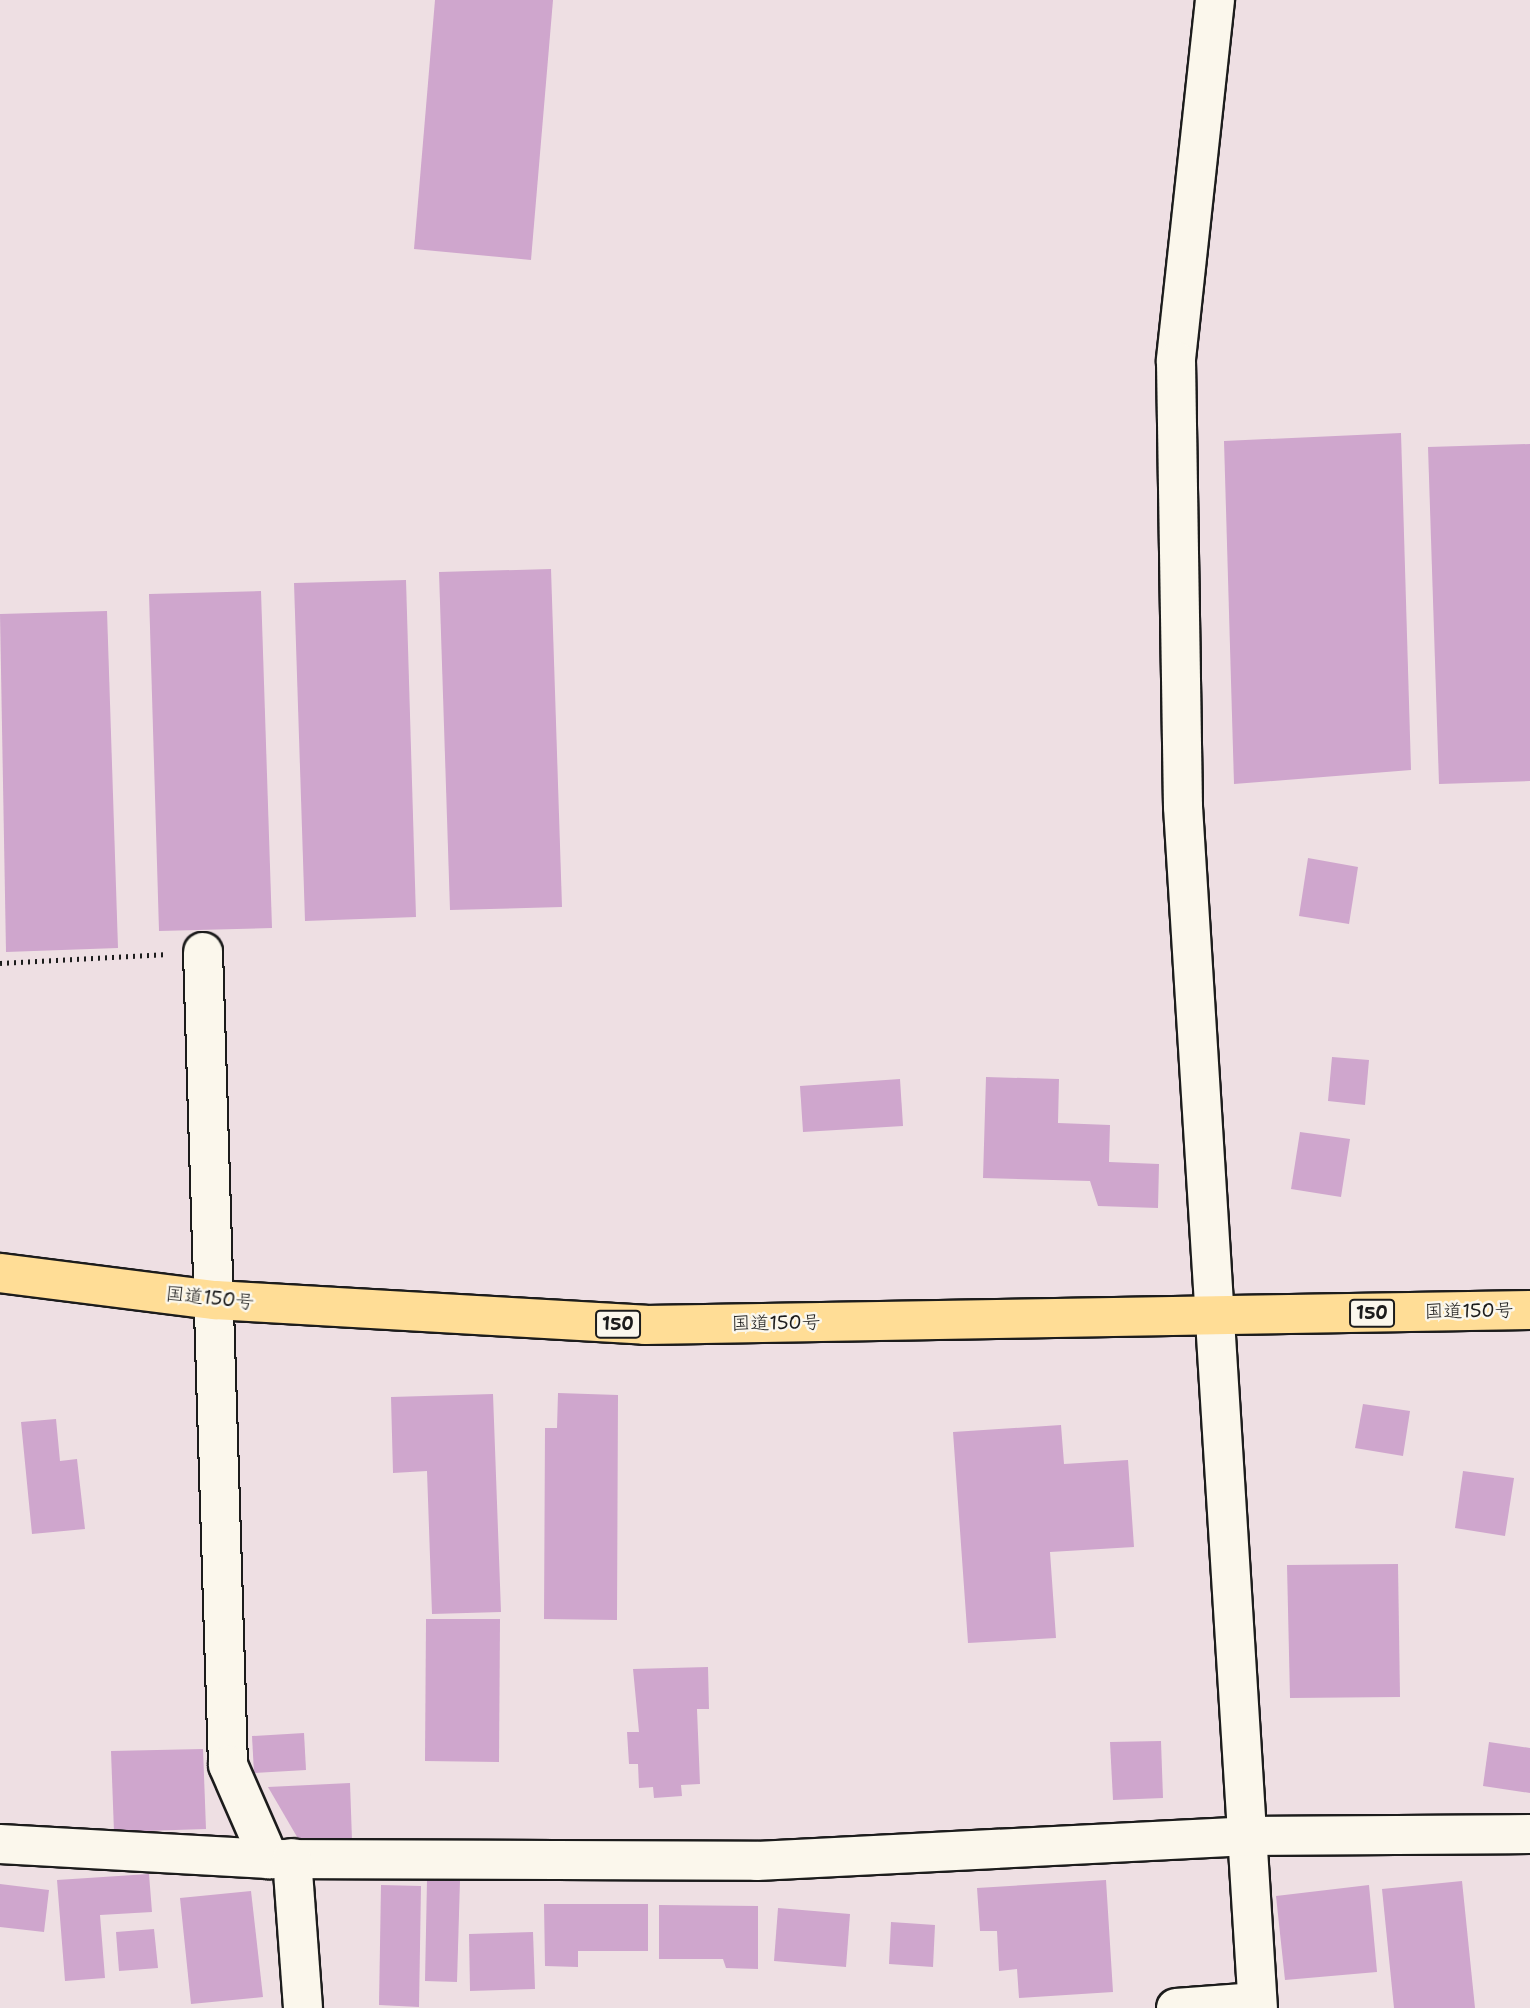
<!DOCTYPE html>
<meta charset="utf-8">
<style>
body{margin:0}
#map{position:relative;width:1530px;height:2008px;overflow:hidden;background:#eedfe3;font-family:"Shantell Sans","Klee One",sans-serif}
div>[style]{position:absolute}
.building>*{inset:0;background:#cfa6cd}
.path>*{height:4.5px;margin-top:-2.25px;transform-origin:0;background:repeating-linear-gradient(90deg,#1c1c1c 0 2px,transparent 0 7px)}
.roads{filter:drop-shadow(2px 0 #1c1c1c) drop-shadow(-2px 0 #1c1c1c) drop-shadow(0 2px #1c1c1c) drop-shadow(0 -2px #1c1c1c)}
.minor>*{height:38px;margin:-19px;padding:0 19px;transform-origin:19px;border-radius:19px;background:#fbf7ec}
.highway>*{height:38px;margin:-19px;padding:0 19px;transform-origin:19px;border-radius:19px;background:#ffdd96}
span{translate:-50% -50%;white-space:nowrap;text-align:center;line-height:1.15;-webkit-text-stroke:5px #fbf7ec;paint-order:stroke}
.shield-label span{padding:2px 5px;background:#fbf7ec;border:2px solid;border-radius:5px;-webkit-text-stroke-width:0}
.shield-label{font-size:18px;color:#1c1c1c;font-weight:700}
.street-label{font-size:19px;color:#1c1c1c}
</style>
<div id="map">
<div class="building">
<div style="clip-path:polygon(435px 0,553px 0,531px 260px,414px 249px)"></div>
<div style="clip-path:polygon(1401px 433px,1411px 770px,1234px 784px,1224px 441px)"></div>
<div style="clip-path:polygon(1530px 444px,1530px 781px,1439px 784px,1428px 447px)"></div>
<div style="clip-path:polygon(551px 569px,562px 907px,450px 910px,439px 572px)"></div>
<div style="clip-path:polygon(406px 580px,416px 917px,305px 921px,294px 583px)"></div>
<div style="clip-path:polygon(261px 591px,272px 928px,159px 931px,149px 594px)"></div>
<div style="clip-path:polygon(107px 611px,118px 948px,6px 952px,0 614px)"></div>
<div style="clip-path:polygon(1308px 858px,1358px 867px,1349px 924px,1299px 916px)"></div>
<div style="clip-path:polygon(1332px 1057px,1369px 1060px,1365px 1105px,1328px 1101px)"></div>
<div style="clip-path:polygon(986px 1077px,1059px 1079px,1058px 1123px,1110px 1125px,1109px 1162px,1159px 1164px,1158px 1208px,1098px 1206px,1090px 1181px,983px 1178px)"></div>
<div style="clip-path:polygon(900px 1079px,903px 1126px,803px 1132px,800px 1086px)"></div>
<div style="clip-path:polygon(1300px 1132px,1350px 1139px,1341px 1197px,1291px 1189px)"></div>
<div style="clip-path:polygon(558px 1393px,618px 1395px,617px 1620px,544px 1619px,545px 1428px,557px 1428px)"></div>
<div style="clip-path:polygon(493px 1394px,501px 1612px,432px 1614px,427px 1471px,393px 1473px,391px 1397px)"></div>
<div style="clip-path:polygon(1363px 1404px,1410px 1411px,1403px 1456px,1355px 1448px)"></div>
<div style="clip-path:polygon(56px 1419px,60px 1461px,77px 1459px,85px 1529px,32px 1534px,21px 1422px)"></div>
<div style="clip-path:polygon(1061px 1425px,1064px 1464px,1128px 1460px,1134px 1547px,1050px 1552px,1056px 1638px,968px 1643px,953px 1432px)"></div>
<div style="clip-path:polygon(1463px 1471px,1514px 1478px,1505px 1536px,1455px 1528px)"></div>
<div style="clip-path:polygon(1398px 1564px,1400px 1697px,1290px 1698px,1287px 1565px)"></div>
<div style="clip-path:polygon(426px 1619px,500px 1619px,499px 1762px,425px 1761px)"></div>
<div style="clip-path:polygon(708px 1667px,709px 1709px,697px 1709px,700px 1784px,681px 1785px,682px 1796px,654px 1798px,653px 1787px,639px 1788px,638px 1764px,629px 1764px,627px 1732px,639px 1732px,633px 1669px)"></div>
<div style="clip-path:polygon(304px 1733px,306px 1770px,254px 1773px,252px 1736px)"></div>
<div style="clip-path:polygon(1161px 1741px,1163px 1798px,1113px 1800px,1110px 1742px)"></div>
<div style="clip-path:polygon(1489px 1742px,1530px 1748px,1530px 1793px,1483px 1786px)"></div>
<div style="clip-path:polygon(203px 1749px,206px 1829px,114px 1832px,111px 1751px)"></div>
<div style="clip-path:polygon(350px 1783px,352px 1840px,300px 1842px,268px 1787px)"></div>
<div style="clip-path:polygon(149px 1874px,152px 1912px,100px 1915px,105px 1978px,65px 1981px,57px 1880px)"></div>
<div style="clip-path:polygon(427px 1880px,460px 1880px,457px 1982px,425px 1981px)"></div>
<div style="clip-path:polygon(1106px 1880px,1113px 1992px,1019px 1998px,1017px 1969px,999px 1971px,997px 1931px,980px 1931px,977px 1888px)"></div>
<div style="clip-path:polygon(1462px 1881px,1475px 2008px,1394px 2008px,1382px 1889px)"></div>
<div style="clip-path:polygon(0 1884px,49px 1890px,44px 1932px,0 1927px)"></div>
<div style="clip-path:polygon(381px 1885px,421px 1886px,419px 2007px,379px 2005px)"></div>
<div style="clip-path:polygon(1369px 1885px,1377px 1972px,1285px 1980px,1276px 1896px)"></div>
<div style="clip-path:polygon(251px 1891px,263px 1997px,191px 2004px,180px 1898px)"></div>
<div style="clip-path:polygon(544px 1904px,648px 1904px,648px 1951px,578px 1951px,578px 1967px,545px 1966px)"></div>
<div style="clip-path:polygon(659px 1905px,758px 1906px,758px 1969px,726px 1968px,723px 1959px,659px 1959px)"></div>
<div style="clip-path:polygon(778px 1908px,850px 1914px,846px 1967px,774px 1961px)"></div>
<div style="clip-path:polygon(891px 1922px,935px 1925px,933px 1967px,889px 1964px)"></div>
<div style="clip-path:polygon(154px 1929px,158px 1968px,119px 1971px,116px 1932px)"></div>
<div style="clip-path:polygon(533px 1932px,535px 1989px,470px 1991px,469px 1934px)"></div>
</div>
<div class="path">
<div style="left:0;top:963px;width:164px;rotate:-3.1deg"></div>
</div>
<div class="roads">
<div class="minor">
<div style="left:1215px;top:0;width:363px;rotate:96.2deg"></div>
<div style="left:1176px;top:361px;width:446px;rotate:89.1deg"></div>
<div style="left:1183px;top:807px;width:1203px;rotate:86.43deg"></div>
<div style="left:203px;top:952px;width:813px;rotate:88.24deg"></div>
<div style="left:228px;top:1765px;width:103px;rotate:66.4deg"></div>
<div style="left:0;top:1844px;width:269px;rotate:3.2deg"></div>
<div style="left:269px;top:1859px;width:488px;rotate:0.2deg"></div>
<div style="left:757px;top:1861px;width:487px;rotate:-2.9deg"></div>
<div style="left:1243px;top:1836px;width:287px;rotate:-0.4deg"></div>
<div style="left:292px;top:1858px;width:150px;rotate:85.8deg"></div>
<div style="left:1176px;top:2008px;width:81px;rotate:-4.2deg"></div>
</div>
<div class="highway">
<div style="left:0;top:1273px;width:217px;rotate:7.2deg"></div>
<div style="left:215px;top:1300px;width:431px;rotate:3.3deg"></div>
<div style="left:645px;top:1325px;width:885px;rotate:-0.97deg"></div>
</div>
</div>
<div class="shield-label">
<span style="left:1372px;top:1313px">150</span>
<span style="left:618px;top:1324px">150</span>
</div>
<div class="street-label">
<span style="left:210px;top:1298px;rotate:6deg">国道150号</span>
<span style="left:1469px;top:1311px;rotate:-1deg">国道150号</span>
<span style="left:776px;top:1323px;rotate:-1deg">国道150号</span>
</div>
</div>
